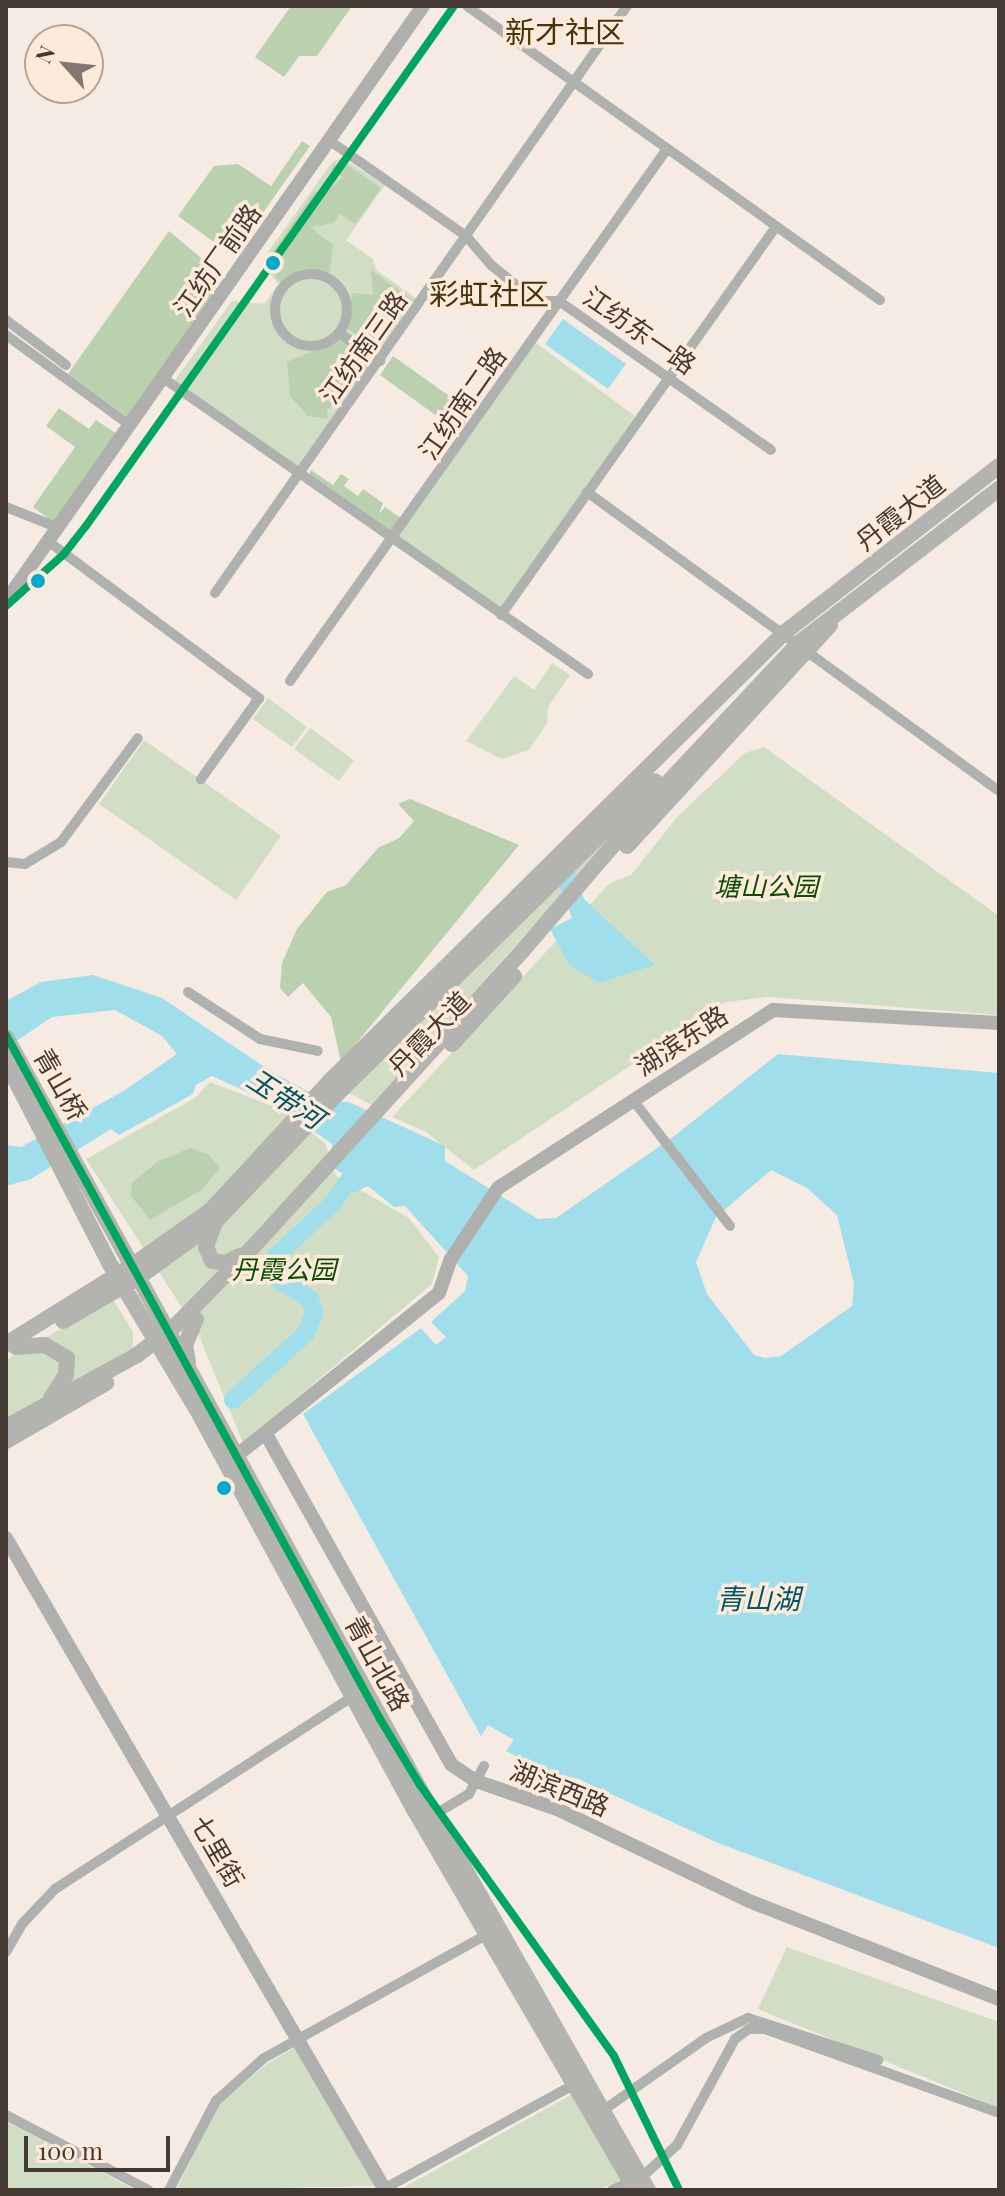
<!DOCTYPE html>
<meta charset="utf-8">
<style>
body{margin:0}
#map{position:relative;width:1005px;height:2196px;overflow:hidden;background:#f6ebe3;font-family:"Playfair Display","Noto Sans SC",serif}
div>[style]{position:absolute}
.green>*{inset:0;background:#d1dec5}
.forest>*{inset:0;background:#bad0ae}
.water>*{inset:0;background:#a0deeb}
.river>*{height:18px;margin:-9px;padding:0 9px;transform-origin:9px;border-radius:9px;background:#a0deeb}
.street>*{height:10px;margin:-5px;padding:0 5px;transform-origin:5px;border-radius:5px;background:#afb1af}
.street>.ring{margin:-5px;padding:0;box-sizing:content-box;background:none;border:10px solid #afb1af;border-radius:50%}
.secondary>*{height:14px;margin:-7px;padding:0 7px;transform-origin:7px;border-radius:7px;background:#afb0ad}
.primary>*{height:16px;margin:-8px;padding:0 8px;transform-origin:8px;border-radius:8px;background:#b3b4af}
.metro-1>*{height:8px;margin:-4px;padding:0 4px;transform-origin:4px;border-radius:4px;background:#00a560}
.dots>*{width:22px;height:22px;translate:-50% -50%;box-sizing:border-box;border:4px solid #feeadb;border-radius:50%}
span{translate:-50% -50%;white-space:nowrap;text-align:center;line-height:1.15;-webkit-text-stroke:7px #feeadb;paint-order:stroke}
.street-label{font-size:26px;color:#443a33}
.park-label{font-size:26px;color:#0a4e00;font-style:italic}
.water-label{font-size:28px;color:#005765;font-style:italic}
.quarter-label{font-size:30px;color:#45350c}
.frame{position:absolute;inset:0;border:8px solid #443a33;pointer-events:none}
.north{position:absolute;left:24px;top:24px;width:80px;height:80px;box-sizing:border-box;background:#feeadb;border:2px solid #b4a498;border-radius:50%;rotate:297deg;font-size:22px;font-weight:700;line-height:32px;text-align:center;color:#443a33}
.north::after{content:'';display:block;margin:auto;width:28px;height:36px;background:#827871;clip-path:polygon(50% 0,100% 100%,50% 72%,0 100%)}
.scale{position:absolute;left:24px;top:2136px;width:146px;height:36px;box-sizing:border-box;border:4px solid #443a33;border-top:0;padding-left:10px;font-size:24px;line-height:28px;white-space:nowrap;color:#443a33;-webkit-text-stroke:6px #feeadb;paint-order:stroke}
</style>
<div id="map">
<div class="green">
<div style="clip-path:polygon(342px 158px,385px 185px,346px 240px,373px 259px,376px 270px,420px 301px,300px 471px,173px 383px,232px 301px,264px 304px,278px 284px,261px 262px,332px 162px)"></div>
<div style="clip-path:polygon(533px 341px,635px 416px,501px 615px,393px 540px)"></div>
<div style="clip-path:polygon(552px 663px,570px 675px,548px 707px,547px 723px,529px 750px,502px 759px,466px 741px,514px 676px,534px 690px)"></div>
<div style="clip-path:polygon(268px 698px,307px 727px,292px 747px,253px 719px)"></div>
<div style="clip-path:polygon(310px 728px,354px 760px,339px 781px,294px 749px)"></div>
<div style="clip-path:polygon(144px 740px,281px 836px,236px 900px,99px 804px)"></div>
<div style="clip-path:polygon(764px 747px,999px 916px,999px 1015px,768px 997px,726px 1002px,474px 1170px,426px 1132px,392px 1117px,610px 883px,631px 875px,678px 816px,745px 753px)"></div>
<div style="clip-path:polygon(661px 783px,372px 1105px,349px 1093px)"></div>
<div style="clip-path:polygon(210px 1082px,280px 1109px,325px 1143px,336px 1176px,409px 1218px,439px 1257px,432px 1284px,243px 1443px,197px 1331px,86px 1159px,195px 1098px)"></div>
<div style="clip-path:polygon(113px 1299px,133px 1332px,133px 1348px,6px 1421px,6px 1360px)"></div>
<div style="clip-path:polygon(787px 1947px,999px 2022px,999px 2108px,758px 2009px)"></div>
<div style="clip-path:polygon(296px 2047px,375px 2186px,176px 2190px,218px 2105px,268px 2063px)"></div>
<div style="clip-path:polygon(573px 2094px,623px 2180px,597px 2190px,399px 2190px)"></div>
<div style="clip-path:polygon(6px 2121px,135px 2190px,6px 2190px)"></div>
</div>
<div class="forest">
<div style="clip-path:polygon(291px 6px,352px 6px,317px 56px,299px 56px,284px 77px,255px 57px)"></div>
<div style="clip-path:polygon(302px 141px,310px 146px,241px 244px,218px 245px,178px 216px,214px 166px,238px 164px,271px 186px)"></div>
<div style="clip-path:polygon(335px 164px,349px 166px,381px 188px,355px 224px,340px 214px,333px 223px,310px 227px,333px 245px,330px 272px,303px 269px,281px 283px,265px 263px,315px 191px,322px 196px,343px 177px,331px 169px)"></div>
<div style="clip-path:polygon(169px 231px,213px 268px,215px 295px,128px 417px,68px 374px)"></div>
<div style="clip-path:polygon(371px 270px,414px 301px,390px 305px,394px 326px,387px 338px,366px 342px,348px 329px,352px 293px,373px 295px)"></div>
<div style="clip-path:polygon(342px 339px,375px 361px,358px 384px,327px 410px,328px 419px,308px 416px,290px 396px,287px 362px)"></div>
<div style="clip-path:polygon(393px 356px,473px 413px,459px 432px,380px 375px)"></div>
<div style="clip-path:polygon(59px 408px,89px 429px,96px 420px,120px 436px,57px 525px,33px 507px,75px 447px,46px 426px)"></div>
<div style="clip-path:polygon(311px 470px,333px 485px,341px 474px,349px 479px,344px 486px,358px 496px,363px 489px,383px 503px,379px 514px,385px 507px,399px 517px,407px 516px,394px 535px,308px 476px)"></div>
<div style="clip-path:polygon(410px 799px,519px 845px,341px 1062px,331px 1017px,303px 983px,288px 997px,280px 988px,282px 963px,297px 929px,327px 892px,346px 885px,378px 848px,399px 838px,414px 821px,398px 804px)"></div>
<div style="clip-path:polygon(190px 1148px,208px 1154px,220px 1168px,201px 1190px,150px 1220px,131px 1196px,132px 1183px,157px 1162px)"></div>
</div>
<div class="water">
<div style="clip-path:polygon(563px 319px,626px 364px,608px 389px,545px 344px)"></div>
<div style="clip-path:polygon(571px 859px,584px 899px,655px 965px,599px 983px,569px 965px,550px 929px,572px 918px,564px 892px,554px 884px)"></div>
<div style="clip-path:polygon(evenodd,93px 975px,162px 998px,272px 1072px,324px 1100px,349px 1102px,445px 1146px,445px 1161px,538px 1219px,556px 1218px,673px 1137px,778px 1054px,999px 1073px,999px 1948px,718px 1843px,576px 1778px,549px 1773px,506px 1751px,514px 1740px,488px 1725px,481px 1736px,303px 1414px,421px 1328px,436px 1345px,446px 1337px,431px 1322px,465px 1291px,468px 1276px,405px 1206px,394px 1207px,368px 1186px,354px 1193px,343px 1188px,346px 1176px,331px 1166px,332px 1144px,280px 1107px,212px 1076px,196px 1085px,193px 1094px,119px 1135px,111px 1129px,31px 1179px,6px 1186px,6px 1145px,21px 1147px,122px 1092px,177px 1054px,162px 1036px,115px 1010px,52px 1017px,6px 1048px,6px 1001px,41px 982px,93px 975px,771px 1170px,807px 1188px,837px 1215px,854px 1284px,852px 1306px,781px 1356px,765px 1358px,754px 1355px,707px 1294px,696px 1262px,716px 1217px,771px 1170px)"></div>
</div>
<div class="river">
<div style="left:233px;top:1400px;width:99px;rotate:-42.5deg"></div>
<div style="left:306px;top:1333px;width:22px;rotate:-68deg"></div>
<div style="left:314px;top:1313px;width:15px;rotate:-106deg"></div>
<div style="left:310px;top:1299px;width:44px;rotate:-148.1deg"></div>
<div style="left:273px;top:1276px;width:20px;rotate:-81deg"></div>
<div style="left:276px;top:1256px;width:78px;rotate:-42.9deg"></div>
<div style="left:333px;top:1203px;width:40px;rotate:-55.1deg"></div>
</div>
<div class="street">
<div style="left:467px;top:6px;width:507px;rotate:35.45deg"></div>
<div style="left:330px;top:141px;width:166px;rotate:34.9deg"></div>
<div style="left:466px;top:236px;width:38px;rotate:49deg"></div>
<div style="left:491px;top:265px;width:58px;rotate:38.7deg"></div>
<div style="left:536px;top:301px;width:23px"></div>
<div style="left:559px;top:301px;width:259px;rotate:35.1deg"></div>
<div class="ring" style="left:275px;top:274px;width:62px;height:62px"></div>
<div style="left:6px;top:320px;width:75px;rotate:36.9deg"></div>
<div style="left:339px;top:333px;width:50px;rotate:33.7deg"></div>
<div style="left:6px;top:335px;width:153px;rotate:36deg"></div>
<div style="left:163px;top:378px;width:518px;rotate:34.86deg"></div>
<div style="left:587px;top:492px;width:509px;rotate:35.97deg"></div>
<div style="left:6px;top:507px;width:57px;rotate:21.6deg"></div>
<div style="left:49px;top:542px;width:262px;rotate:36.6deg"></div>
<div style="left:259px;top:698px;width:100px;rotate:125.6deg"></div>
<div style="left:215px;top:593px;width:717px;rotate:-54.94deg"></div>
<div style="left:501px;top:615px;width:476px;rotate:-54.7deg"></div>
<div style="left:290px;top:681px;width:652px;rotate:-54.68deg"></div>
<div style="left:6px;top:862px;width:19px;rotate:6deg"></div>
<div style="left:25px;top:864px;width:42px;rotate:-31.4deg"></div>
<div style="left:61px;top:842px;width:129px;rotate:-53.5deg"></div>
<div style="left:188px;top:992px;width:86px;rotate:33.1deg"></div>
<div style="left:260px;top:1039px;width:59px;rotate:11.7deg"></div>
<div style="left:633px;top:1100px;width:159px;rotate:52.4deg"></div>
<div style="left:434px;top:1815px;width:41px;rotate:-31deg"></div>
<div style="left:469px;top:1794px;width:32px;rotate:-62deg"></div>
<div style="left:6px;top:1952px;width:32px;rotate:-60deg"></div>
<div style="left:22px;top:1924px;width:48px;rotate:-46.7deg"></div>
<div style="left:55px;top:1889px;width:357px;rotate:-32.9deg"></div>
<div style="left:598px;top:2114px;width:132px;rotate:-35.1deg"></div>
<div style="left:706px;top:2038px;width:47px;rotate:-25.5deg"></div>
<div style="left:748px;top:2018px;width:137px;rotate:17.9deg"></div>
<div style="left:6px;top:2115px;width:161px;rotate:27.8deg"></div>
<div style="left:169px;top:2190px;width:101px;rotate:-62.2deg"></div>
<div style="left:216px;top:2101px;width:64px;rotate:-41.9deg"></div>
<div style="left:264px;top:2058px;width:256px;rotate:-29deg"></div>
<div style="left:382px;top:2190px;width:220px;rotate:-28.8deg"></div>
<div style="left:612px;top:2190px;width:34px;rotate:-24deg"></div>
<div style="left:643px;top:2176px;width:46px;rotate:-42.4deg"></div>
<div style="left:677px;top:2145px;width:121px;rotate:-61.3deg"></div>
<div style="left:735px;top:2039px;width:17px;rotate:-36deg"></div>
<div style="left:749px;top:2029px;width:16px"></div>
<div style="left:765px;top:2029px;width:249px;rotate:19.7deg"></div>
</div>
<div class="secondary">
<div style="left:6px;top:601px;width:727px;rotate:-54.98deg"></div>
<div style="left:267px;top:1436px;width:377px;rotate:60.7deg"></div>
<div style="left:452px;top:1765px;width:29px;rotate:34deg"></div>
<div style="left:476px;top:1781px;width:86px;rotate:19.1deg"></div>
<div style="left:557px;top:1809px;width:213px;rotate:25.6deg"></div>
<div style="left:749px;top:1901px;width:269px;rotate:21.4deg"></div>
<div style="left:230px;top:1461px;width:268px;rotate:-38.8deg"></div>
<div style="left:439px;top:1293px;width:36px;rotate:-71deg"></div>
<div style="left:451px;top:1259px;width:85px;rotate:-56.5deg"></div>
<div style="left:498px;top:1188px;width:328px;rotate:-32.9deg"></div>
<div style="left:773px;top:1010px;width:226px;rotate:3.3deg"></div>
<div style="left:6px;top:1538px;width:754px;rotate:59.83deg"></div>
</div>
<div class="primary">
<div style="left:627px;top:846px;width:300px;rotate:-47.4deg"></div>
<div style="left:6px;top:1037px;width:888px;rotate:61.18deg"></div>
<div style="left:434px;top:1815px;width:432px;rotate:60.3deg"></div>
<div style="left:452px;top:1044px;width:92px;rotate:-47.6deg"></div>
<div style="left:6px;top:1062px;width:227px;rotate:62.8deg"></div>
<div style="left:110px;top:1264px;width:168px;rotate:59.2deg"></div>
<div style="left:196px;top:1408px;width:459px;rotate:61.5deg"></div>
<div style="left:415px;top:1811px;width:439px;rotate:59.8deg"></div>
<div style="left:214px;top:1225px;width:23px;rotate:110deg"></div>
<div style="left:206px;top:1247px;width:15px;rotate:67deg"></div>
<div style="left:212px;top:1261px;width:14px;rotate:8deg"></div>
<div style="left:226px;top:1263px;width:15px;rotate:-28deg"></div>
<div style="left:63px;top:1321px;width:88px;rotate:-30.1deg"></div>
<div style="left:139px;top:1277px;width:92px;rotate:-35.8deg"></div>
<div style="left:214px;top:1223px;width:185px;rotate:-46.3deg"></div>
<div style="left:342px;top:1089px;width:439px;rotate:-44.5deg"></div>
<div style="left:6px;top:1344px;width:150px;rotate:-31.9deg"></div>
<div style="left:133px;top:1265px;width:95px;rotate:-35.2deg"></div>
<div style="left:211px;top:1210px;width:176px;rotate:-47.3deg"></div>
<div style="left:330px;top:1081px;width:639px;rotate:-44.62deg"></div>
<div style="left:785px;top:632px;width:271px;rotate:-37.8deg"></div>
<div style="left:16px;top:1347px;width:29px;rotate:-4deg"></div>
<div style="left:45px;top:1345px;width:26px;rotate:31deg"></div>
<div style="left:67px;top:1358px;width:17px;rotate:93deg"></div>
<div style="left:66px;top:1375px;width:27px;rotate:123deg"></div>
<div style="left:188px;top:1362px;width:17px;rotate:-100deg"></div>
<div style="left:185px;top:1345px;width:28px;rotate:-67deg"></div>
<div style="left:6px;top:1427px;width:149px;rotate:-28.8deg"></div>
<div style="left:137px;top:1355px;width:46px;rotate:-37.1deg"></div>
<div style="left:174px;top:1327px;width:111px;rotate:-45.4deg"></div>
<div style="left:252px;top:1248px;width:403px;rotate:-47.7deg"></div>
<div style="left:523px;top:950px;width:207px;rotate:-49.3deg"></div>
<div style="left:658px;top:793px;width:207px;rotate:-46.8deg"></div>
<div style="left:800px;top:642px;width:251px;rotate:-37.6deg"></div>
<div style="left:6px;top:1441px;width:116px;rotate:-30.1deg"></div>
</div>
<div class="metro-1">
<div style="left:6px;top:606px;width:78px;rotate:-41.9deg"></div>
<div style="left:64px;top:554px;width:36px;rotate:-52deg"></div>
<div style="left:86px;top:526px;width:637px;rotate:-54.71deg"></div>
<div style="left:6px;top:1035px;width:780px;rotate:61.33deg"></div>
<div style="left:380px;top:1719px;width:77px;rotate:58.8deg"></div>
<div style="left:420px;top:1785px;width:333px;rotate:54.4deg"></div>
<div style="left:614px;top:2056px;width:149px;rotate:64.1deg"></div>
</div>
<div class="dots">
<div style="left:273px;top:263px;background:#00a9ce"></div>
<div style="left:38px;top:581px;background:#00a9ce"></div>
<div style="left:224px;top:1488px;background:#00a9ce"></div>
</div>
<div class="street-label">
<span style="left:217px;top:260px;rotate:-55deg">江纺厂前路</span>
<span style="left:640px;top:330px;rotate:35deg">江纺东一路</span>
<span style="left:363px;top:347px;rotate:-55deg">江纺南三路</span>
<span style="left:462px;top:403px;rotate:-55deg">江纺南二路</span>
<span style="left:900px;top:512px;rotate:-38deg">丹霞大道</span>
<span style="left:429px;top:1033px;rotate:-46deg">丹霞大道</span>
<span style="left:681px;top:1040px;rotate:-33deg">湖滨东路</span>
<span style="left:61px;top:1084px;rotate:60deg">青山桥</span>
<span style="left:378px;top:1663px;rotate:61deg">青山北路</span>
<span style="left:560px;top:1788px;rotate:22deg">湖滨西路</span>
<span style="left:218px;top:1851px;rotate:60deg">七里街</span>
</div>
<div class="park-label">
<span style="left:766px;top:886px">塘山公园</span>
<span style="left:284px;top:1269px">丹霞公园</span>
</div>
<div class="water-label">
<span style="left:286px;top:1098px;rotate:33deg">玉带河</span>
<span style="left:758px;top:1598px">青山湖</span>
</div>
<div class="quarter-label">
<span style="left:565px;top:31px">新才社区</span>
<span style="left:489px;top:293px">彩虹社区</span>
</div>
<div class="frame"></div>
<div class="north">N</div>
<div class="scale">100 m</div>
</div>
